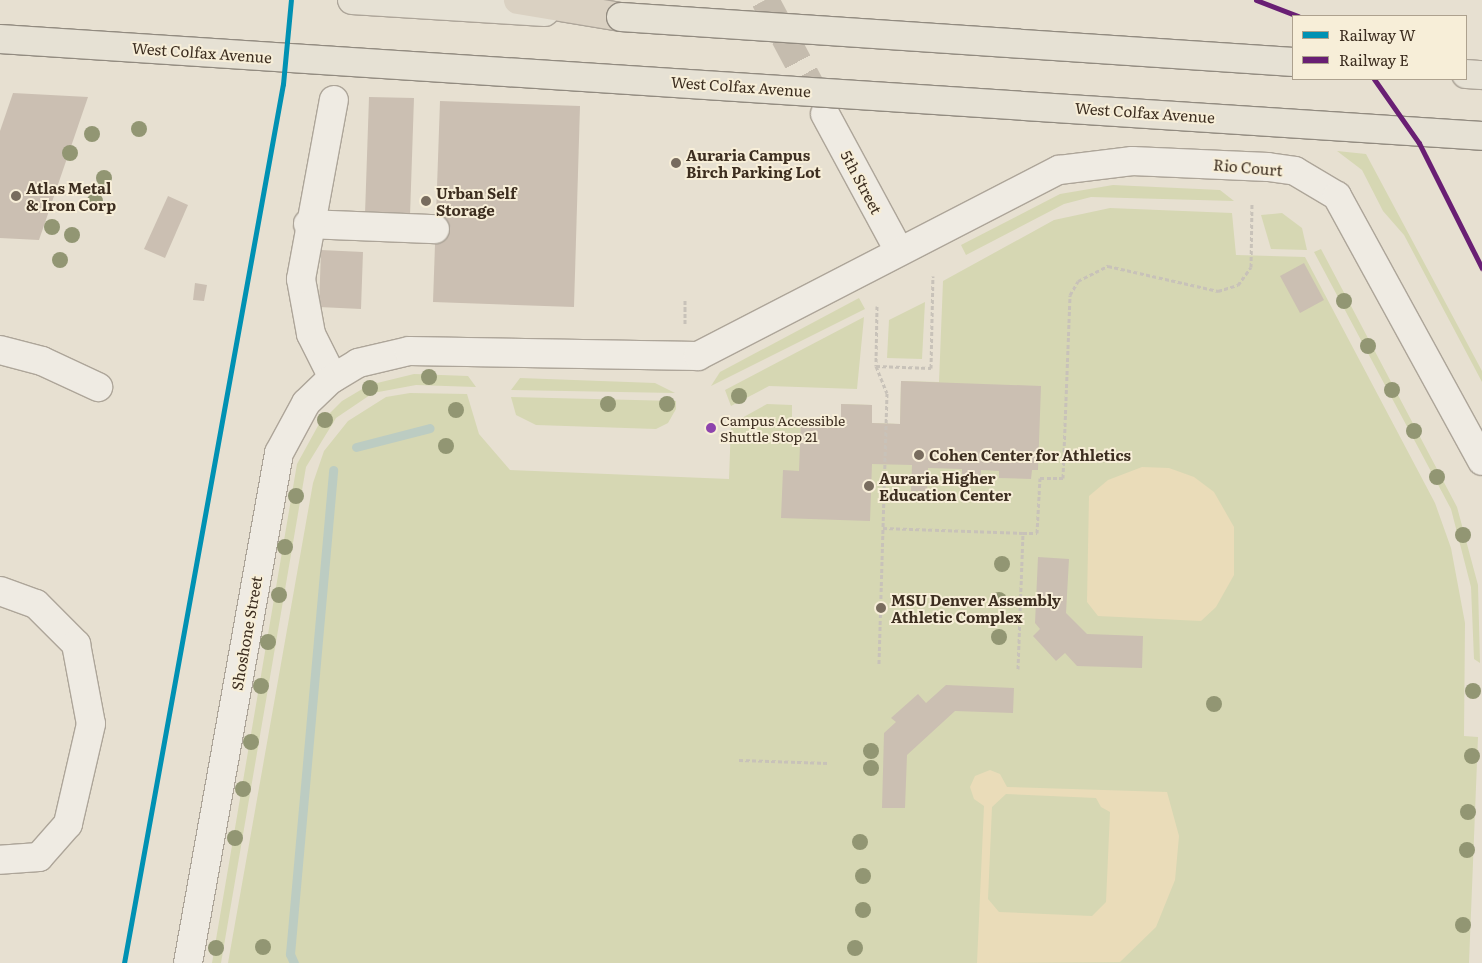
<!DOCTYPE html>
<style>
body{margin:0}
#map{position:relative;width:1482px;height:963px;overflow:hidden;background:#e7e0d1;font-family:Literata,serif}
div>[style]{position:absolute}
.green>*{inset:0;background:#d6d7b3}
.sand>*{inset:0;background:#eadcb9}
.stream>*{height:9px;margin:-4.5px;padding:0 4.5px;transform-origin:4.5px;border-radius:4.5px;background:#bcccc2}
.building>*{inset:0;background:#cbbfb2}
.minor-tunnel>*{height:28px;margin-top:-14px;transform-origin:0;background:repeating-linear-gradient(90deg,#c5bcae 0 28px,transparent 0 42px)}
.path>*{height:3px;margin-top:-1.5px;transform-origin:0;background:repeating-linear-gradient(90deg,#c8c2b9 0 4px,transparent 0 6.5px)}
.roads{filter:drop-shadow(1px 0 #ada599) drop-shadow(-1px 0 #ada599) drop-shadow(0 1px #ada599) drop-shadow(0 -1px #ada599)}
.minor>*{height:28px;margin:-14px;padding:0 14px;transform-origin:14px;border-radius:14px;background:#efebe3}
.major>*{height:28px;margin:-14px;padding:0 14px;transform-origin:14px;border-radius:14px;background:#e6e1d4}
.highway>*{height:28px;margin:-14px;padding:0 14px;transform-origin:14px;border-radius:14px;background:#dad1c2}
.bridges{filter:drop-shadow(1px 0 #928b80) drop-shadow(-1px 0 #928b80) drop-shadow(0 1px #928b80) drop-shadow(0 -1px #928b80)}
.major-bridge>*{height:28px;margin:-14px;padding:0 14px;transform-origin:14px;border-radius:14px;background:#e6e1d4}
.rail-1>*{height:5px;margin:-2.5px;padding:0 2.5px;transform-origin:2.5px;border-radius:2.5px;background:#0091b3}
.rail-2>*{height:5px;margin:-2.5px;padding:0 2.5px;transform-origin:2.5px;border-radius:2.5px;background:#691f74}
.trees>*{width:16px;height:16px;margin:-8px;border-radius:50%;background:#929673}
.dots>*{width:14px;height:14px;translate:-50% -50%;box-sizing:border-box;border:2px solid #f7eed8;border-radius:50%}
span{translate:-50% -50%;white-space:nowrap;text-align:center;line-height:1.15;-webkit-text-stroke:4px #f7eed8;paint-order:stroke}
.bus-label{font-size:14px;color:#3d2e20}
.left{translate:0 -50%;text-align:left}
.street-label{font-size:15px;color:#3d2e20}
.poi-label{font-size:15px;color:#3d2e20;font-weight:700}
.legend{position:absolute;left:1292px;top:15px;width:175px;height:65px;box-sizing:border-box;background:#f7eed8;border:1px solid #ada18e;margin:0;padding:6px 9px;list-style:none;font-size:15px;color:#3d2e20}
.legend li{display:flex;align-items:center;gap:10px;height:25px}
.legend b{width:25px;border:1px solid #ada18e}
</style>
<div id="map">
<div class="green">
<div style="clip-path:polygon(1337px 151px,1366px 154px,1482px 371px,1482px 382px,1404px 235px,1383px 211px,1362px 170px)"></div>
<div style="clip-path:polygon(1113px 185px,1220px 190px,1234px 201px,1091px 197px,1064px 204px,966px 255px,961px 245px,1060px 194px)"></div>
<div style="clip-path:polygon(1110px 208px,1232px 213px,1236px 255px,1305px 257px,1435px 503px,1451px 548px,1465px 623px,1464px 736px,1478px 737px,1469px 963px,228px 963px,313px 483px,324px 451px,348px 421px,386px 397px,410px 393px,467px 394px,479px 434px,510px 470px,729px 479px,731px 424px,767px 404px,792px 405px,792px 423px,841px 421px,841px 404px,872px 405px,872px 423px,900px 424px,901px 381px,939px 382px,943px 281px,1054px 220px)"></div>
<div style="clip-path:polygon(1282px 213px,1302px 228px,1307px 250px,1271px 249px,1261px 215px)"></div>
<div style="clip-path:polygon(1321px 249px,1457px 507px,1478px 585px,1480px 663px,1474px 659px,1471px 587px,1451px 509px,1314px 252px)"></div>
<div style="clip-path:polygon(859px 298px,865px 309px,711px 386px,720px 372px)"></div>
<div style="clip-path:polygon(925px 302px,922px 359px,887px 358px,889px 320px)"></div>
<div style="clip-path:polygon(864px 317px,857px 389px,769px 386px,731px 406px,725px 390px)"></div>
<div style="clip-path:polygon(414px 374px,468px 376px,476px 387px,416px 385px,373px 393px,336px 418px,306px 467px,221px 963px,212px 963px,297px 464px,319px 424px,342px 401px,369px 385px)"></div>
<div style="clip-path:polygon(520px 378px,655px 383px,675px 393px,511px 390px)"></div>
<div style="clip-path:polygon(511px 397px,676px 401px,676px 409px,668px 423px,656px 429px,536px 425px,516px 415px)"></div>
</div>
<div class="sand">
<div style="clip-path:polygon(1142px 467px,1169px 468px,1194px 477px,1214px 492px,1234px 527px,1234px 575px,1216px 607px,1201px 621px,1098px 616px,1087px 602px,1089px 496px,1108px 480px)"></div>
<div style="clip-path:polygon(evenodd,990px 770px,1000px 774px,1007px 787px,1167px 792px,1179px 836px,1175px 880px,1156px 927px,1120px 962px,977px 963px,984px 806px,974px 799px,970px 787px,975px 776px,990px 770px,1006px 794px,1096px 798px,1101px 807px,1110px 812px,1106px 902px,1092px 916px,999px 912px,988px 899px,992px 807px,1006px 794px)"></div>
</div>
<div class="stream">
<div style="left:356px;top:447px;width:76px;rotate:-14.4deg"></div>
<div style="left:294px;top:963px;width:10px;rotate:-114deg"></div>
<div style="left:290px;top:954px;width:486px;rotate:-84.9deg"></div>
</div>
<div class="building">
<div style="clip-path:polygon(13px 93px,88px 97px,39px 240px,0 238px,0 131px)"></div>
<div style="clip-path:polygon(369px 97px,414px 98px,410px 216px,365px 214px)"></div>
<div style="clip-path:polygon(440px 101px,580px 106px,574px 307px,433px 302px)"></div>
<div style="clip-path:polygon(168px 196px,188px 205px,165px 258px,144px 249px)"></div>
<div style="clip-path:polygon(321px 250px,363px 252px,361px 309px,319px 307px)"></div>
<div style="clip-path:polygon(1304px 263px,1324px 300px,1300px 313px,1280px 276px)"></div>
<div style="clip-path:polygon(195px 283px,207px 285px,204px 301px,193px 300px)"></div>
<div style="clip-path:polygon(901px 381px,1041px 386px,1038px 470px,1032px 470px,1031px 479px,999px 478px,999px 471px,981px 470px,981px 477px,962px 476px,962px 469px,928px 468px,927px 491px,911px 491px,912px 465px,872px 464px,870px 521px,781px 518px,783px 470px,799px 471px,801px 419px,841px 421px,841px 404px,872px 405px,872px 423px,900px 424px)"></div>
<div style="clip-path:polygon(1038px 557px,1069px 559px,1066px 613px,1087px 634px,1143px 636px,1142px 668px,1077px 666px,1065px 653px,1056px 661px,1033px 636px,1040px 629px,1035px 623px)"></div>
<div style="clip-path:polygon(946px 685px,1014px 688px,1013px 713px,955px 711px,907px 755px,905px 808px,882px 808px,884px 733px,896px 722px,891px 718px,918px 694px,926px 703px)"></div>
</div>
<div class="minor-tunnel">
<div style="left:765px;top:0;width:126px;rotate:62deg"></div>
</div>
<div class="path">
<div style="left:877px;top:306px;width:60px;rotate:91deg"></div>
<div style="left:876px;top:366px;width:29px;rotate:68deg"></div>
<div style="left:887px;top:393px;width:271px;rotate:91.7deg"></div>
<div style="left:685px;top:324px;width:25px;rotate:-90deg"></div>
<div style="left:876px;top:366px;width:55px;rotate:2.1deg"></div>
<div style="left:931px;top:368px;width:92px;rotate:-88.8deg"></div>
<div style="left:883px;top:528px;width:140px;rotate:2deg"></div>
<div style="left:1018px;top:669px;width:136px;rotate:-87.9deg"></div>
<div style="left:1023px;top:533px;width:14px"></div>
<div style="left:1037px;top:533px;width:55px;rotate:-86.9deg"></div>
<div style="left:1040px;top:478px;width:23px"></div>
<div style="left:1063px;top:478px;width:183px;rotate:-87.8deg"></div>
<div style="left:1070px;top:295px;width:16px;rotate:-60deg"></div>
<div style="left:1078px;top:281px;width:34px;rotate:-27deg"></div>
<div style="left:1108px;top:266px;width:113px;rotate:12.8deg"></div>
<div style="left:1218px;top:291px;width:21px;rotate:-17deg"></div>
<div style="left:1238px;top:285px;width:22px;rotate:-54deg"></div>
<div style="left:1251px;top:267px;width:64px;rotate:-89.1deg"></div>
<div style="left:739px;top:760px;width:89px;rotate:1.9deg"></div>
</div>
<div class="roads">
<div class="minor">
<div style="left:825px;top:114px;width:156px;rotate:61.6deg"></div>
<div style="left:308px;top:224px;width:127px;rotate:2.3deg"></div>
<div style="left:0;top:350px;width:43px;rotate:14.7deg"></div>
<div style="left:42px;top:361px;width:62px;rotate:24.9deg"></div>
<div style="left:333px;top:378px;width:49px;rotate:-116.6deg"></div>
<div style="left:311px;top:334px;width:56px;rotate:-100.3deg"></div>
<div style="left:301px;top:279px;width:182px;rotate:-79.6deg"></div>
<div style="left:0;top:591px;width:38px;rotate:20deg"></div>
<div style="left:36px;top:604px;width:57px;rotate:45deg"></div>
<div style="left:76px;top:644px;width:81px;rotate:79.4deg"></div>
<div style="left:91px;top:724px;width:103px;rotate:103deg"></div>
<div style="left:68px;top:824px;width:44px;rotate:131.3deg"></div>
<div style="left:39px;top:857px;width:39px;rotate:176deg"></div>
<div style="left:188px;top:963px;width:518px;rotate:-79.88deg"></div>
<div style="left:279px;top:453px;width:57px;rotate:-61.6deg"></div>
<div style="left:306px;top:403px;width:33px;rotate:-44deg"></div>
<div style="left:330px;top:380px;width:33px;rotate:-31deg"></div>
<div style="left:358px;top:363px;width:52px;rotate:-13.2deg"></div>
<div style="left:409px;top:351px;width:289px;rotate:1deg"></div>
<div style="left:698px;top:356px;width:406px;rotate:-27.3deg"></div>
<div style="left:1059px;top:170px;width:74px;rotate:-7deg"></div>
<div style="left:1132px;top:161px;width:136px;rotate:2.5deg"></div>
<div style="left:1268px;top:167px;width:27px;rotate:8deg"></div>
<div style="left:1295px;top:171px;width:49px;rotate:30.8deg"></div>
<div style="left:1337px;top:196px;width:302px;rotate:61.3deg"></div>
</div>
<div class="major">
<div style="left:352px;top:0;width:193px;rotate:3.6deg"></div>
<div style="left:1466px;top:74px;width:16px;rotate:4deg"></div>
</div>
<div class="highway">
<div style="left:518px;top:0;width:104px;rotate:9.4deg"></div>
</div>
</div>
<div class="bridges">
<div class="major-bridge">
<div style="left:621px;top:17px;width:674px;rotate:3.83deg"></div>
<div style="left:0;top:39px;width:1485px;rotate:3.74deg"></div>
</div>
</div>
<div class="rail-1">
<div style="left:124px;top:963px;width:893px;rotate:-79.75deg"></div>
<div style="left:283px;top:84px;width:84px;rotate:-84.6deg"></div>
</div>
<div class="rail-2">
<div style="left:1256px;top:0;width:45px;rotate:20.9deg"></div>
<div style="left:1374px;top:79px;width:78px;rotate:54.9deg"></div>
<div style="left:1419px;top:143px;width:140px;rotate:63.3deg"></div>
</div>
<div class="trees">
<div style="left:139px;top:129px"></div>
<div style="left:92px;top:134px"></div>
<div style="left:70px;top:153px"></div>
<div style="left:104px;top:178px"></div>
<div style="left:95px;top:201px"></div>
<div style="left:52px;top:227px"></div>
<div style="left:72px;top:235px"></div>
<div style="left:60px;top:260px"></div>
<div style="left:1344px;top:301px"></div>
<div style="left:1368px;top:346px"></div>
<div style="left:429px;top:377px"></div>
<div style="left:370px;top:388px"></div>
<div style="left:1392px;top:390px"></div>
<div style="left:739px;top:396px"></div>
<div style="left:608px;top:404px"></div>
<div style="left:667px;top:404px"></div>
<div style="left:456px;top:410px"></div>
<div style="left:325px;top:420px"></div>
<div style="left:1414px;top:431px"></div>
<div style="left:446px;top:446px"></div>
<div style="left:1437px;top:477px"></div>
<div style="left:296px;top:496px"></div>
<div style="left:1463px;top:535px"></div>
<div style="left:285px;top:547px"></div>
<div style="left:1002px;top:564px"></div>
<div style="left:279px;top:595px"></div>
<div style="left:999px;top:600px"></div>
<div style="left:999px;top:637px"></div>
<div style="left:268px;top:642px"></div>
<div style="left:261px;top:686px"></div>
<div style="left:1473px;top:691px"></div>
<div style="left:1214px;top:704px"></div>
<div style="left:251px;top:742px"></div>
<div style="left:871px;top:751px"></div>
<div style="left:1472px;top:756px"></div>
<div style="left:871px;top:768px"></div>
<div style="left:243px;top:789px"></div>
<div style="left:1468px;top:812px"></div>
<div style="left:235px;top:838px"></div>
<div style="left:860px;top:842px"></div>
<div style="left:1467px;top:850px"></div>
<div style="left:863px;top:876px"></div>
<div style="left:863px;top:910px"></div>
<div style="left:1463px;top:925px"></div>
<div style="left:263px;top:947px"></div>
<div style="left:216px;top:948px"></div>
<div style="left:855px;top:948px"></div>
</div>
<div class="dots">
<div style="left:676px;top:163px;background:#786c5e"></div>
<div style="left:16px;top:196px;background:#786c5e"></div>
<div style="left:426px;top:201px;background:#786c5e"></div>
<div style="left:711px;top:428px;background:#8e44ad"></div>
<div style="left:919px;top:455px;background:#786c5e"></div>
<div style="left:869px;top:486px;background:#786c5e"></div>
<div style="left:881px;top:608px;background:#786c5e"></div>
</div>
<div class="bus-label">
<span class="left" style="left:720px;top:428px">Campus Accessible<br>Shuttle Stop 21</span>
</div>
<div class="street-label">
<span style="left:202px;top:52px;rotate:4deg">West Colfax Avenue</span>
<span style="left:741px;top:86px;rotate:4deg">West Colfax Avenue</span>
<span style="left:1145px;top:112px;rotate:4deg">West Colfax Avenue</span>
<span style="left:1248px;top:167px;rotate:5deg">Rio Court</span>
<span style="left:862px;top:182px;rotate:62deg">5th Street</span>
<span style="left:246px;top:633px;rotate:-80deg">Shoshone Street</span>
</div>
<div class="poi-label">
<span class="left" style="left:686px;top:163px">Auraria Campus<br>Birch Parking Lot</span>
<span class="left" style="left:26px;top:196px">Atlas Metal<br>&amp; Iron Corp</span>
<span class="left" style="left:436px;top:201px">Urban Self<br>Storage</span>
<span class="left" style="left:929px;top:455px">Cohen Center for Athletics</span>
<span class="left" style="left:879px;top:486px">Auraria Higher<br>Education Center</span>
<span class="left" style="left:891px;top:608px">MSU Denver Assembly<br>Athletic Complex</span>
</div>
<ul class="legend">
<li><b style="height:6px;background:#0091b3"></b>Railway W</li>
<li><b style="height:6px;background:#691f74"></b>Railway E</li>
</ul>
</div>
